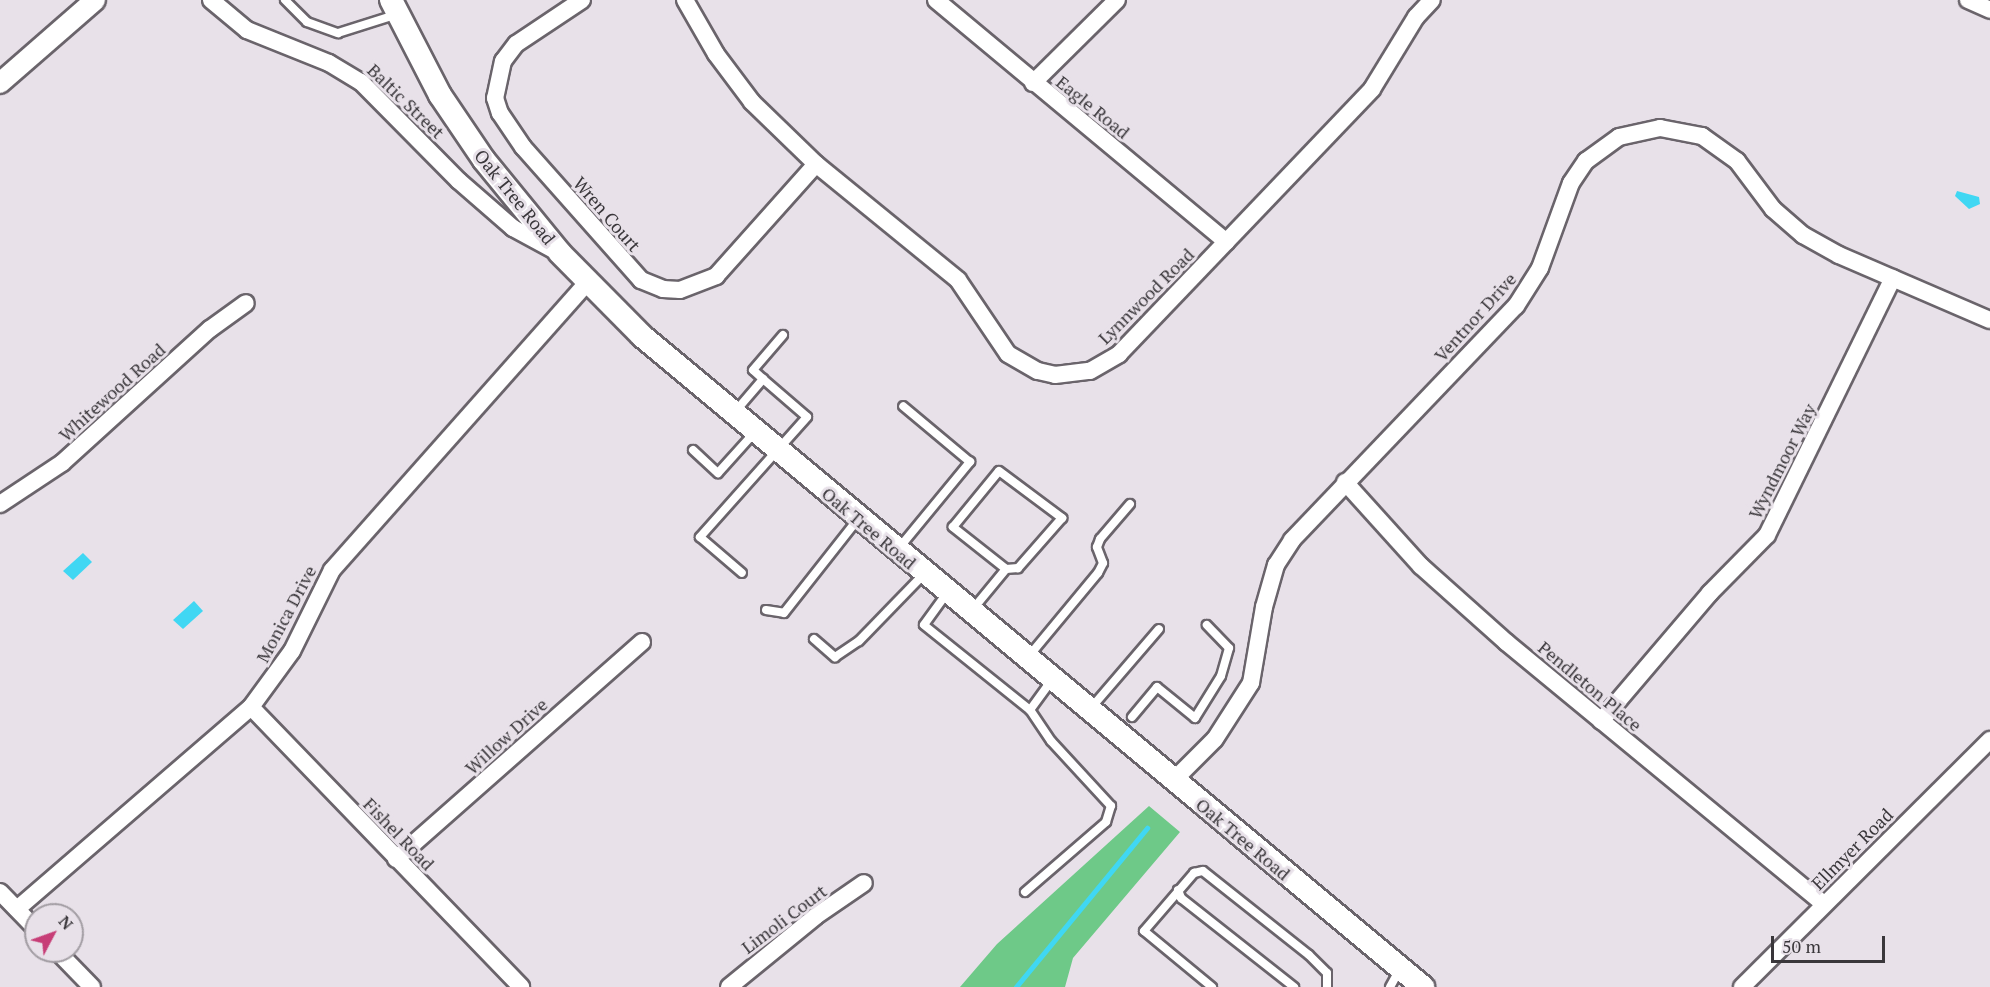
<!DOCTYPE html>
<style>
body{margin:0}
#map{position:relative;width:1990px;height:987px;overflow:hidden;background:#e8e1e9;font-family:"PT Serif",serif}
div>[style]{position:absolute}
.forest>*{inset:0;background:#6ec988}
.water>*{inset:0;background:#40d7f3}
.stream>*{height:4.5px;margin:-2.25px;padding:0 2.25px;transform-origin:2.25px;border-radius:2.25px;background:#40d7f3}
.roads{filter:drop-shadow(2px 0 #6a646b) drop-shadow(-2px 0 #6a646b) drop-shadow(0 2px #6a646b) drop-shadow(0 -2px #6a646b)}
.service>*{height:8px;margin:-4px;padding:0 4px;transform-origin:4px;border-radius:4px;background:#fff}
.minor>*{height:16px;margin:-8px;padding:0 8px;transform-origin:8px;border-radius:8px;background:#fff}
.tertiary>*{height:20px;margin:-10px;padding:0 10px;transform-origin:10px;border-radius:10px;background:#fff}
.secondary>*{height:22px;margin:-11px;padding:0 11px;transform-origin:11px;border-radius:11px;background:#fff}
span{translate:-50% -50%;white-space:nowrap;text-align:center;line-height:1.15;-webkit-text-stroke:6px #e8e1e9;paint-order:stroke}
.street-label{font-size:18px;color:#3a373b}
.north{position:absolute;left:24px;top:903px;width:60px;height:60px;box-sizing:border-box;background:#e8e1e9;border:2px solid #a29da3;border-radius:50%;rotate:49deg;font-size:16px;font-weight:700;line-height:24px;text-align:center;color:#3a373b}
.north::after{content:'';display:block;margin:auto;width:21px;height:27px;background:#c73e77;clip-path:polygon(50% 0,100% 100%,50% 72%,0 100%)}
.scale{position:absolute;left:1771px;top:936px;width:114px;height:27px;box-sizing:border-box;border:3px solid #3a373b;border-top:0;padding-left:8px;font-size:18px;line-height:21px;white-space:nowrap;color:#3a373b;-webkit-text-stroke:4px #e8e1e9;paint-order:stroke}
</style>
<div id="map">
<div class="forest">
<div style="clip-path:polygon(1149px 806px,1180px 832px,1073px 958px,1065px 987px,960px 987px,997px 944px)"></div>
</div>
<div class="water">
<div style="clip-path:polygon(1957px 191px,1979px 197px,1980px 204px,1969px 209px,1955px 196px)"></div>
<div style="clip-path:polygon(83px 553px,92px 562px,73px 580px,63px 571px)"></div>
<div style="clip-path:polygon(194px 601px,203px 611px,183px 629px,173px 620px)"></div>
</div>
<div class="stream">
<div style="left:1016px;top:987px;width:206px;rotate:-50.5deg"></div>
</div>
<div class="roads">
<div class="service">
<div style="left:285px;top:0;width:31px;rotate:45deg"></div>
<div style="left:307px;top:22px;width:33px;rotate:20deg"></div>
<div style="left:338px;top:33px;width:63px;rotate:-17.6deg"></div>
<div style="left:763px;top:379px;width:13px;rotate:-138deg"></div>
<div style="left:753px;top:370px;width:46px;rotate:-49.4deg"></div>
<div style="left:734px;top:413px;width:45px;rotate:-49.5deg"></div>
<div style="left:763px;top:379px;width:58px;rotate:40.8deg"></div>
<div style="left:807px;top:417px;width:161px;rotate:131.7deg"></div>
<div style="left:700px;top:537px;width:55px;rotate:40.6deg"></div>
<div style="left:693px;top:450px;width:34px;rotate:43deg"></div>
<div style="left:718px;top:473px;width:54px;rotate:-48deg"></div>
<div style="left:899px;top:548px;width:112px;rotate:-50.5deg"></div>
<div style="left:970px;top:462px;width:87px;rotate:-140.1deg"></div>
<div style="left:947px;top:593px;width:39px;rotate:126deg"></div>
<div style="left:924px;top:625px;width:136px;rotate:38.7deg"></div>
<div style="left:1030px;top:710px;width:37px;rotate:-54deg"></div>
<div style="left:973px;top:609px;width:52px;rotate:-50.5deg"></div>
<div style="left:1006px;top:569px;width:68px;rotate:-141.6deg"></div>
<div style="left:953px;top:527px;width:72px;rotate:-50.6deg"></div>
<div style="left:999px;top:471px;width:79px;rotate:36.7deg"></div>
<div style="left:1062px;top:518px;width:67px;rotate:131.3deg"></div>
<div style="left:1018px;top:568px;width:12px;rotate:175deg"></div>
<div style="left:766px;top:610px;width:18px;rotate:9deg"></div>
<div style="left:784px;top:613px;width:120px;rotate:-51.8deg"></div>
<div style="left:814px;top:639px;width:28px;rotate:41deg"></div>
<div style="left:835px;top:657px;width:29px;rotate:-34deg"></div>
<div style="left:859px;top:641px;width:93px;rotate:-45.9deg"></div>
<div style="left:1029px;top:656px;width:108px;rotate:-50.3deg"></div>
<div style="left:1098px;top:573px;width:11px;rotate:-63deg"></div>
<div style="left:1103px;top:563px;width:17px;rotate:-111deg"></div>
<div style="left:1097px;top:547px;width:9px;rotate:-69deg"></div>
<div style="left:1100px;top:539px;width:46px;rotate:-49.4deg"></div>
<div style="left:1091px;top:708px;width:104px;rotate:-49.3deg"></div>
<div style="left:1132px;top:717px;width:39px;rotate:-50deg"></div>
<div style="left:1157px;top:687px;width:49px;rotate:39.2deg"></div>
<div style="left:1195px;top:718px;width:49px;rotate:-58.2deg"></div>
<div style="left:1221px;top:676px;width:29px;rotate:-74deg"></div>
<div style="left:1229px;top:648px;width:32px;rotate:-134deg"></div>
<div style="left:1178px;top:890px;width:9px;rotate:69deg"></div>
<div style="left:1181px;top:898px;width:144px;rotate:38.2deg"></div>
<div style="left:1025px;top:892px;width:107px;rotate:-40.8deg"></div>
<div style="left:1106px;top:822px;width:17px;rotate:-73deg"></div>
<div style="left:1111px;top:806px;width:88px;rotate:-132.7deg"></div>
<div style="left:1051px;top:741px;width:37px;rotate:-124deg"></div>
<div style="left:1212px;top:987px;width:88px;rotate:-140.5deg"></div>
<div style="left:1144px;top:931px;width:77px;rotate:-49.2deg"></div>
<div style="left:1194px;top:873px;width:9px;rotate:-13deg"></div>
<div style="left:1203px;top:871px;width:135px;rotate:38.4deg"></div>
<div style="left:1309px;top:955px;width:25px;rotate:45deg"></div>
<div style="left:1327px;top:973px;width:14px;rotate:90deg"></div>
<div style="left:1390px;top:987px;width:21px;rotate:-61deg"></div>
</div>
<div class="minor">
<div style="left:211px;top:0;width:47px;rotate:39.8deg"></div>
<div style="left:247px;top:30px;width:88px;rotate:21.9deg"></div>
<div style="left:329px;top:63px;width:37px;rotate:31deg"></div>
<div style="left:361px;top:82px;width:139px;rotate:45.3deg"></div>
<div style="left:459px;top:181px;width:72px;rotate:41deg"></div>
<div style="left:513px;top:228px;width:44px;rotate:28.3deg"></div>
<div style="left:582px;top:0;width:79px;rotate:146.3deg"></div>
<div style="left:516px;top:44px;width:21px;rotate:127deg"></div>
<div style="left:503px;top:61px;width:38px;rotate:102deg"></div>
<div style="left:495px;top:98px;width:16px;rotate:72deg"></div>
<div style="left:500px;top:113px;width:41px;rotate:55.9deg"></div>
<div style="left:523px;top:147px;width:178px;rotate:48.4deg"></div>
<div style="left:641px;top:280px;width:24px;rotate:22deg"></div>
<div style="left:663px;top:289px;width:17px;rotate:3deg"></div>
<div style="left:680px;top:290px;width:39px;rotate:-21deg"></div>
<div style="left:716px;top:276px;width:150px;rotate:-48.2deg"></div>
<div style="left:685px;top:0;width:62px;rotate:60.1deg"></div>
<div style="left:716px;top:54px;width:60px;rotate:53.1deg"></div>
<div style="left:752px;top:102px;width:89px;rotate:44.1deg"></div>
<div style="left:816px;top:164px;width:183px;rotate:39.2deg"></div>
<div style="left:958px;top:280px;width:89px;rotate:56deg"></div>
<div style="left:1008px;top:354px;width:34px;rotate:30deg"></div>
<div style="left:1038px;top:371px;width:17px;rotate:13deg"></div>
<div style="left:1055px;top:375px;width:35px;rotate:-7deg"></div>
<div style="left:1090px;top:371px;width:34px;rotate:-30deg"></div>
<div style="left:1119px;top:354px;width:366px;rotate:-46.3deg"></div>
<div style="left:1372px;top:89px;width:84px;rotate:-58.6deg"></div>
<div style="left:1416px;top:17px;width:23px;rotate:-47deg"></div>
<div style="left:936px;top:0;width:378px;rotate:39.8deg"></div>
<div style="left:1968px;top:0;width:24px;rotate:24deg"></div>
<div style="left:1033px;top:83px;width:118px;rotate:-44.7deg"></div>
<div style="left:1345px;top:482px;width:113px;rotate:47.9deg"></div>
<div style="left:1421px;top:566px;width:114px;rotate:41.8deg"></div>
<div style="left:1506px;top:642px;width:412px;rotate:39.5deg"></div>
<div style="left:0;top:504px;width:74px;rotate:-33.5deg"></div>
<div style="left:62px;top:463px;width:200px;rotate:-42.2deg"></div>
<div style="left:210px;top:329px;width:44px;rotate:-35.8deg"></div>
<div style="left:251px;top:707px;width:389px;rotate:46deg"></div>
<div style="left:1601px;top:721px;width:168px;rotate:-49.6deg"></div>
<div style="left:1710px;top:593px;width:81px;rotate:-45.5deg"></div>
<div style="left:1767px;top:535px;width:286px;rotate:-63.9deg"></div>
<div style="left:1173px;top:781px;width:59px;rotate:-45deg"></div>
<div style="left:1215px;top:739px;width:67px;rotate:-57.3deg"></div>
<div style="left:1251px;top:683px;width:77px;rotate:-80.3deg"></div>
<div style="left:1264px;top:607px;width:44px;rotate:-74.1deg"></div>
<div style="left:1276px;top:565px;width:30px;rotate:-57deg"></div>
<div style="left:1292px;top:540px;width:324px;rotate:-46.3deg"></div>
<div style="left:1516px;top:306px;width:45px;rotate:-57.7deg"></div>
<div style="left:1540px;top:268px;width:90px;rotate:-70deg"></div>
<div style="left:1571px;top:183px;width:27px;rotate:-56deg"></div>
<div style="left:1586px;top:161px;width:41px;rotate:-36deg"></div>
<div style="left:1619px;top:137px;width:42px;rotate:-12.4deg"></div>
<div style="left:1660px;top:128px;width:43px;rotate:10.8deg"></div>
<div style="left:1702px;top:136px;width:43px;rotate:35.5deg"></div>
<div style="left:1737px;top:161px;width:60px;rotate:53.1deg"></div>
<div style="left:1773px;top:209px;width:40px;rotate:41deg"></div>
<div style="left:1803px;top:235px;width:41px;rotate:29.1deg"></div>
<div style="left:1839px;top:255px;width:164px;rotate:23.3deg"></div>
<div style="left:396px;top:859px;width:328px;rotate:-41.4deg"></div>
<div style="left:0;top:892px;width:52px;rotate:45.8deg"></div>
<div style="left:17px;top:909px;width:309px;rotate:-40.8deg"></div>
<div style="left:251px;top:707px;width:69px;rotate:-53.8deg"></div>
<div style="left:292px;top:651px;width:90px;rotate:-63.7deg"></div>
<div style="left:332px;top:570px;width:384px;rotate:-48.4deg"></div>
<div style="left:57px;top:951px;width:50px;rotate:45.8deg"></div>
<div style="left:729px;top:987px;width:112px;rotate:-39.2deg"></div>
<div style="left:816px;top:916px;width:58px;rotate:-34.5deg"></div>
<div style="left:1742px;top:987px;width:350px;rotate:-44.9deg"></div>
</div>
<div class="tertiary">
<div style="left:0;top:83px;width:126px;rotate:-41.1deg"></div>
</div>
<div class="secondary">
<div style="left:391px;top:0;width:107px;rotate:62.7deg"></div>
<div style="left:440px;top:95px;width:78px;rotate:55.9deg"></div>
<div style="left:484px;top:160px;width:120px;rotate:50.7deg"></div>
<div style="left:560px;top:253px;width:117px;rotate:45.3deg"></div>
<div style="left:642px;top:336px;width:1017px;rotate:39.81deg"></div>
</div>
</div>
<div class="street-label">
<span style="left:406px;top:101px;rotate:44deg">Baltic Street</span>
<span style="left:1093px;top:107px;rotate:39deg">Eagle Road</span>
<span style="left:515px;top:197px;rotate:51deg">Oak Tree Road</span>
<span style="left:607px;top:214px;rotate:49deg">Wren Court</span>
<span style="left:1146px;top:296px;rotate:-45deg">Lynnwood Road</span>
<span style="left:1475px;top:317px;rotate:-48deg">Ventnor Drive</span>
<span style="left:112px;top:392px;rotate:-42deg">Whitewood Road</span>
<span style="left:1782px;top:461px;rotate:-63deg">Wyndmoor Way</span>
<span style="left:869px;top:528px;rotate:40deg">Oak Tree Road</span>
<span style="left:286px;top:614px;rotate:-62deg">Monica Drive</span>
<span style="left:1590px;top:686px;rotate:40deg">Pendleton Place</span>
<span style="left:506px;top:736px;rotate:-42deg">Willow Drive</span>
<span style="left:399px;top:834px;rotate:46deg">Fishel Road</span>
<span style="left:1243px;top:839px;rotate:40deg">Oak Tree Road</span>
<span style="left:1852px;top:849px;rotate:-45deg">Ellmyer Road</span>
<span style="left:784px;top:919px;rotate:-37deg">Limoli Court</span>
</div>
<div class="north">N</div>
<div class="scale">50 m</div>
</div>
